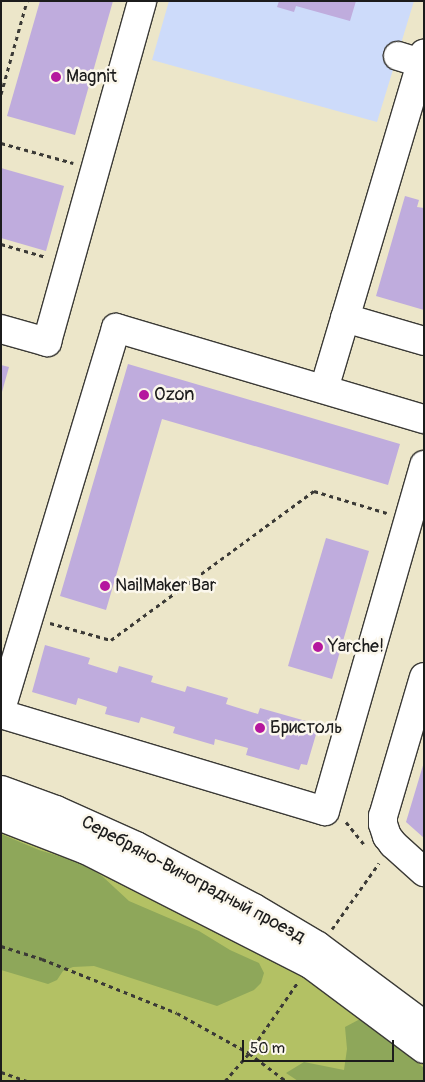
<!DOCTYPE html>
<meta charset="utf-8">
<style>
body{margin:0}
#map{position:relative;width:425px;height:1082px;overflow:hidden;background:#ece6c9;font-family:Pangolin,sans-serif}
div>[style]{position:absolute}
.built>*{inset:0;background:#cddbfa}
.green>*{inset:0;background:#b3c164}
.forest>*{inset:0;background:#8ea75a}
.building>*{inset:0;background:#bfacdd}
.path>*{height:3px;margin-top:-1.5px;transform-origin:0;background:repeating-linear-gradient(90deg,#3b3a36 0 4px,transparent 0 8px)}
.roads{filter:drop-shadow(1px 0 #3b3a36) drop-shadow(-1px 0 #3b3a36) drop-shadow(0 1px #3b3a36) drop-shadow(0 -1px #3b3a36)}
.minor>*{height:28px;margin:-14px;padding:0 14px;transform-origin:14px;border-radius:14px;background:#fff}
.dots>*{width:14px;height:14px;translate:-50% -50%;box-sizing:border-box;border:2px solid #fbf7ec;border-radius:50%}
span{translate:-50% -50%;white-space:nowrap;text-align:center;line-height:1.15;-webkit-text-stroke:5px #fbf7ec;paint-order:stroke}
.poi-label{font-size:18px;color:#1c1c1c}
.left{translate:0 -50%;text-align:left}
.street-label{font-size:18px;color:#1c1c1c}
.frame{position:absolute;inset:0;border:2px solid #1c1c1c;pointer-events:none}
.scale{position:absolute;left:242px;top:1040px;width:152px;height:22px;box-sizing:border-box;border:2px solid #1c1c1c;border-top:0;padding-left:6px;font-size:15px;line-height:18px;white-space:nowrap;color:#1c1c1c;-webkit-text-stroke:4px #fbf7ec;paint-order:stroke}
</style>
<div id="map">
<div class="built">
<div style="clip-path:polygon(169px 1px,414px 1px,377px 122px,152px 60px)"></div>
</div>
<div class="green">
<div style="clip-path:polygon(1px 825px,86px 859px,302px 969px,424px 1060px,424px 1081px,1px 1081px)"></div>
</div>
<div class="forest">
<div style="clip-path:polygon(1px 834px,39px 850px,82px 863px,102px 876px,129px 901px,199px 931px,230px 950px,259px 963px,264px 973px,261px 983px,254px 990px,217px 1006px,94px 966px,73px 967px,63px 971px,57px 980px,48px 984px,1px 970px)"></div>
<div style="clip-path:polygon(362px 1018px,424px 1068px,424px 1081px,298px 1081px,286px 1073px,304px 1062px,344px 1070px,347px 1049px,345px 1027px)"></div>
</div>
<div class="building">
<div style="clip-path:polygon(40px 1px,113px 1px,75px 135px,7px 116px)"></div>
<div style="clip-path:polygon(279px 1px,356px 1px,350px 21px,296px 6px,294px 12px,277px 7px)"></div>
<div style="clip-path:polygon(1px 168px,64px 186px,46px 251px,1px 238px)"></div>
<div style="clip-path:polygon(405px 196px,419px 200px,417px 207px,424px 208px,424px 310px,376px 296px)"></div>
<div style="clip-path:polygon(128px 364px,400px 444px,388px 485px,162px 419px,106px 610px,60px 596px)"></div>
<div style="clip-path:polygon(1px 365px,9px 367px,2px 392px,1px 392px)"></div>
<div style="clip-path:polygon(326px 538px,369px 551px,332px 679px,288px 666px)"></div>
<div style="clip-path:polygon(45px 645px,90px 658px,88px 664px,117px 673px,119px 666px,153px 676px,151px 682px,185px 692px,187px 686px,228px 698px,226px 704px,258px 714px,260px 708px,313px 723px,311px 729px,317px 731px,307px 765px,301px 764px,299px 770px,246px 755px,248px 748px,215px 739px,214px 745px,173px 733px,175px 727px,141px 717px,139px 723px,105px 714px,107px 707px,78px 698px,76px 705px,32px 692px)"></div>
<div style="clip-path:polygon(424px 762px,424px 838px,406px 822px)"></div>
</div>
<div class="path">
<div style="left:1px;top:94px;width:97px;rotate:-74.4deg"></div>
<div style="left:1px;top:143px;width:75px;rotate:15.5deg"></div>
<div style="left:1px;top:244px;width:47px;rotate:16.1deg"></div>
<div style="left:50px;top:623px;width:63px;rotate:15.6deg"></div>
<div style="left:111px;top:640px;width:252px;rotate:-36.3deg"></div>
<div style="left:314px;top:491px;width:76px;rotate:16.8deg"></div>
<div style="left:346px;top:822px;width:28px;rotate:51deg"></div>
<div style="left:332px;top:929px;width:81px;rotate:-54.5deg"></div>
<div style="left:1px;top:946px;width:43px;rotate:17.6deg"></div>
<div style="left:42px;top:959px;width:145px;rotate:21.8deg"></div>
<div style="left:177px;top:1013px;width:82px;rotate:29.1deg"></div>
<div style="left:249px;top:1053px;width:46px;rotate:37.1deg"></div>
<div style="left:1px;top:1072px;width:28px;rotate:19deg"></div>
<div style="left:225px;top:1081px;width:37px;rotate:-49deg"></div>
<div style="left:249px;top:1053px;width:86px;rotate:-55.4deg"></div>
</div>
<div class="roads">
<div class="minor">
<div style="left:398px;top:56px;width:24px;rotate:17deg"></div>
<div style="left:345px;top:318px;width:82px;rotate:16.2deg"></div>
<div style="left:1px;top:329px;width:48px;rotate:15.8deg"></div>
<div style="left:47px;top:342px;width:354px;rotate:-74.4deg"></div>
<div style="left:324px;top:389px;width:350px;rotate:-73.4deg"></div>
<div style="left:424px;top:677px;width:145px;rotate:106.4deg"></div>
<div style="left:383px;top:816px;width:8px;rotate:90deg"></div>
<div style="left:383px;top:824px;width:13px;rotate:72deg"></div>
<div style="left:387px;top:836px;width:10px;rotate:53deg"></div>
<div style="left:393px;top:844px;width:42px;rotate:42.1deg"></div>
<div style="left:1px;top:709px;width:398px;rotate:-73.2deg"></div>
<div style="left:116px;top:328px;width:321px;rotate:16.5deg"></div>
<div style="left:1px;top:714px;width:338px;rotate:16.7deg"></div>
<div style="left:325px;top:811px;width:360px;rotate:-74deg"></div>
<div style="left:1px;top:790px;width:59px;rotate:20deg"></div>
<div style="left:56px;top:810px;width:88px;rotate:24.2deg"></div>
<div style="left:136px;top:846px;width:133px;rotate:27.7deg"></div>
<div style="left:254px;top:908px;width:74px;rotate:30.7deg"></div>
<div style="left:318px;top:946px;width:132px;rotate:36.7deg"></div>
<div style="left:1px;top:817px;width:91px;rotate:21.2deg"></div>
<div style="left:86px;top:850px;width:251px;rotate:27deg"></div>
<div style="left:310px;top:964px;width:142px;rotate:36.7deg"></div>
</div>
</div>
<div class="dots">
<div style="left:56px;top:77px;background:#b5179e"></div>
<div style="left:144px;top:395px;background:#b5179e"></div>
<div style="left:105px;top:586px;background:#b5179e"></div>
<div style="left:318px;top:647px;background:#b5179e"></div>
<div style="left:260px;top:728px;background:#b5179e"></div>
</div>
<div class="poi-label">
<span class="left" style="left:66px;top:77px">Magnit</span>
<span class="left" style="left:154px;top:395px">Ozon</span>
<span class="left" style="left:115px;top:586px">NailMaker Bar</span>
<span class="left" style="left:328px;top:647px">Yarche!</span>
<span class="left" style="left:270px;top:728px">Бристоль</span>
</div>
<div class="street-label">
<span style="left:193px;top:880px;rotate:28deg">Серебряно-Виноградный проезд</span>
</div>
<div class="frame"></div>
<div class="scale">50 m</div>
</div>
